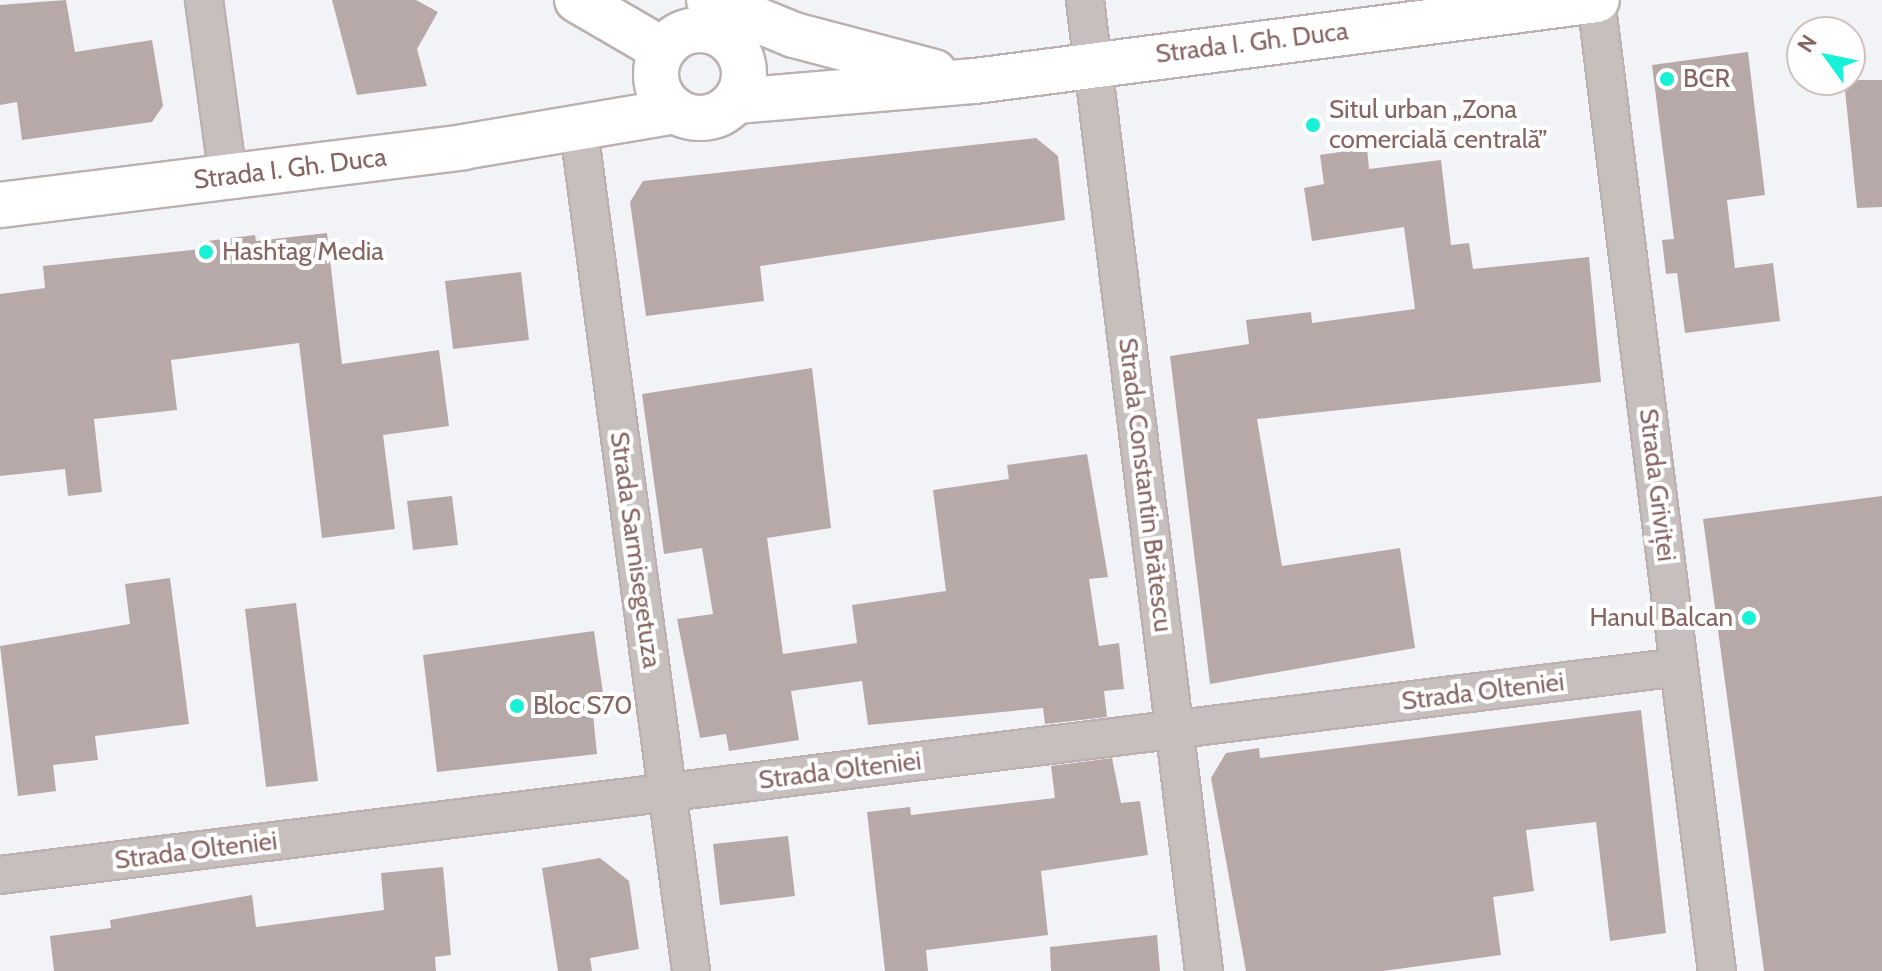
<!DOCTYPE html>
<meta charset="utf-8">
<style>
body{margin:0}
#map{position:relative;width:1882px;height:971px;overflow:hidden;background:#f2f3f6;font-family:Cabin,sans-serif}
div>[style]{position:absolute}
.building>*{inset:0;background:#b8a9a9}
.roads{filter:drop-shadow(2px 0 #bcb1b0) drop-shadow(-2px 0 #bcb1b0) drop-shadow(0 2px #bcb1b0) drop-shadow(0 -2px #bcb1b0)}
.minor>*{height:36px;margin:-18px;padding:0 18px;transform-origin:18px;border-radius:18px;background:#c7bfbe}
.secondary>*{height:44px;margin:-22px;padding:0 22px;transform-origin:22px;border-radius:22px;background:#fff}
.secondary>.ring{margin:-22px;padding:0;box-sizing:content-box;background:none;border:44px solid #fff;border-radius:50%}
.dots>*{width:22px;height:22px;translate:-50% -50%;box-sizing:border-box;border:4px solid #fff;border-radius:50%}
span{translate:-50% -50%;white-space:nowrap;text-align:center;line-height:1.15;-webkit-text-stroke:8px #fff;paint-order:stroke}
.street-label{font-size:26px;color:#866562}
.poi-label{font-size:26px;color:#866562}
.left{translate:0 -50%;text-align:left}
.right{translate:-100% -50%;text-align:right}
.north{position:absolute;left:1786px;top:16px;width:80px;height:80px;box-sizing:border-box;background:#fff;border:2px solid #cfc1c0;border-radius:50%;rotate:303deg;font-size:22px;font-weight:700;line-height:32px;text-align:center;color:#866562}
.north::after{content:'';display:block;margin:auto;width:28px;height:36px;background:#17f1d5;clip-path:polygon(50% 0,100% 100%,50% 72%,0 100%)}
</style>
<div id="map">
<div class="building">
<div style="clip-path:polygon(66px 0,75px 52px,152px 40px,163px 106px,152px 122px,22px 140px,17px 102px,0 105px,0 5px)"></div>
<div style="clip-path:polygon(332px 0,416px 0,438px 12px,417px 49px,427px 86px,357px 95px)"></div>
<div style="clip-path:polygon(1748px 52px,1765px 195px,1727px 200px,1735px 268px,1773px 263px,1780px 321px,1685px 333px,1677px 273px,1666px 274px,1662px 240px,1674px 239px,1652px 65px)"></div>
<div style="clip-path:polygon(1844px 80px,1882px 80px,1882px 207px,1857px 208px)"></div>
<div style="clip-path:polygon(1036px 138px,1058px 156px,1065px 220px,760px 266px,764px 301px,646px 316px,630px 202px,643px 181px)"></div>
<div style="clip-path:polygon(1367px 148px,1369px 169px,1441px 160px,1451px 245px,1469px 243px,1473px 269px,1589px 257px,1601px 382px,1257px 419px,1282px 566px,1400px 548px,1415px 648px,1210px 684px,1170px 356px,1249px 344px,1246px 320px,1311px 312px,1312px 323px,1415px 309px,1404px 227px,1312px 241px,1304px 188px,1324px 184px,1320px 155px)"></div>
<div style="clip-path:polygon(327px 233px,342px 364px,439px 350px,449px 426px,383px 435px,395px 529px,322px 538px,299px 343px,171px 360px,177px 410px,94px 419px,102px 492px,68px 496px,65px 469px,0 476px,0 294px,45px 288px,43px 266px,201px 249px,200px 242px,255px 235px,256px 241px)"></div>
<div style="clip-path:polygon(521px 272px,529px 340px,453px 349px,445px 281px)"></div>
<div style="clip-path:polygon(812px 368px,831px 528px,767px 538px,783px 654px,857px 643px,852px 605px,946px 591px,933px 490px,1009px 479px,1007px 465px,1087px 454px,1108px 577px,1089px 579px,1099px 646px,1119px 643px,1124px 689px,1104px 691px,1107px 717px,1045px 724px,1043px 708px,868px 725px,862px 681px,791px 691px,799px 740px,729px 751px,726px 734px,700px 738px,677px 619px,713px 614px,702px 548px,664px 554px,642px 394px)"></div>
<div style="clip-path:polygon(452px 496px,458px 545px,413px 550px,407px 501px)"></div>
<div style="clip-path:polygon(1882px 496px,1882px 971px,1764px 971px,1703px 519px)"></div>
<div style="clip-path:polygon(170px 578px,189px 724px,95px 736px,98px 760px,53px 765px,56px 791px,18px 796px,0 646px,130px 624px,125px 584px)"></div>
<div style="clip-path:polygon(296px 603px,318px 781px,266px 787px,245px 609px)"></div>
<div style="clip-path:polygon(594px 631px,606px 714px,593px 715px,597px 754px,437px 772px,423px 655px)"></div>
<div style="clip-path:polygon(1641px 710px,1666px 933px,1610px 941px,1596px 822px,1526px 830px,1534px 891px,1493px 897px,1501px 955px,1383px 971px,1246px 971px,1211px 778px,1226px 753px,1259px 748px,1260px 758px)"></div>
<div style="clip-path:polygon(1112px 758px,1121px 803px,1140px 801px,1148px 855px,1041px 871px,1048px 935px,926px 950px,928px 971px,885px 971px,867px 812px,910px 807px,911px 815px,1055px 798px,1051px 766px)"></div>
<div style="clip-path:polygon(788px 836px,795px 896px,720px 905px,713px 844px)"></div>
<div style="clip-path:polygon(600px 858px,629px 881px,639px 949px,590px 958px,592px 971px,558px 971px,542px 868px)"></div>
<div style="clip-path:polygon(443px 867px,451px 955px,435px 957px,436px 971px,54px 971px,50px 936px,111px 928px,110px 920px,252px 895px,256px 927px,384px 910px,381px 873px)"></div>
<div style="clip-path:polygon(1157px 935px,1160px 971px,1051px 971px,1050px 947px)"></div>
</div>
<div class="roads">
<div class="minor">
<div style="left:204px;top:0;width:179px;rotate:82.3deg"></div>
<div style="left:1085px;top:0;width:978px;rotate:83.01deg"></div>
<div style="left:1596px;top:0;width:979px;rotate:82.9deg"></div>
<div style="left:579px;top:130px;width:848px;rotate:82.41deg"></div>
<div style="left:0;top:875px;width:1692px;rotate:-7.06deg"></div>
</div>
<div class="secondary">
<div style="left:577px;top:0;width:99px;rotate:30.2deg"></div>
<div style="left:709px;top:0;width:92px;rotate:22.4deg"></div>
<div style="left:794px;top:35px;width:145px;rotate:14.8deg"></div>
<div class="ring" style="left:656px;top:30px;width:44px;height:44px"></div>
<div style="left:736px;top:101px;width:240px;rotate:-4.8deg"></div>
<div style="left:975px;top:81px;width:627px;rotate:-7.42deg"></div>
<div style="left:0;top:205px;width:467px;rotate:-7.1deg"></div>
<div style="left:463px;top:147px;width:216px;rotate:-9.6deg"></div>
</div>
</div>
<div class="dots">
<div style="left:1667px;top:79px;background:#17f1d5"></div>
<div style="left:1313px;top:125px;background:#17f1d5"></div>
<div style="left:206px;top:252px;background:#17f1d5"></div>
<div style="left:1749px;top:618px;background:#17f1d5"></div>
<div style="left:517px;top:706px;background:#17f1d5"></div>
</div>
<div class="street-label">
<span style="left:1252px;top:43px;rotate:-7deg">Strada I. Gh. Duca</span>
<span style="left:290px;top:169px;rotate:-7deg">Strada I. Gh. Duca</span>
<span style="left:1145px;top:485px;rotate:83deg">Strada Constantin Brătescu</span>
<span style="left:1657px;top:485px;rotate:83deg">Strada Griviței</span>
<span style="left:635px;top:550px;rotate:82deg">Strada Sarmisegetuza</span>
<span style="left:1483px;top:692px;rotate:-7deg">Strada Olteniei</span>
<span style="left:840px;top:771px;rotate:-7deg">Strada Olteniei</span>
<span style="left:196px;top:851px;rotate:-7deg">Strada Olteniei</span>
</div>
<div class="poi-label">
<span class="left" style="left:1683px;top:79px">BCR</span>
<span class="left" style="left:1329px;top:125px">Situl urban „Zona<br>comercială centrală”</span>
<span class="left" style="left:222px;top:252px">Hashtag Media</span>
<span class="right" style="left:1733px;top:618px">Hanul Balcan</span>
<span class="left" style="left:533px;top:706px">Bloc S70</span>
</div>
<div class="north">N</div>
</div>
